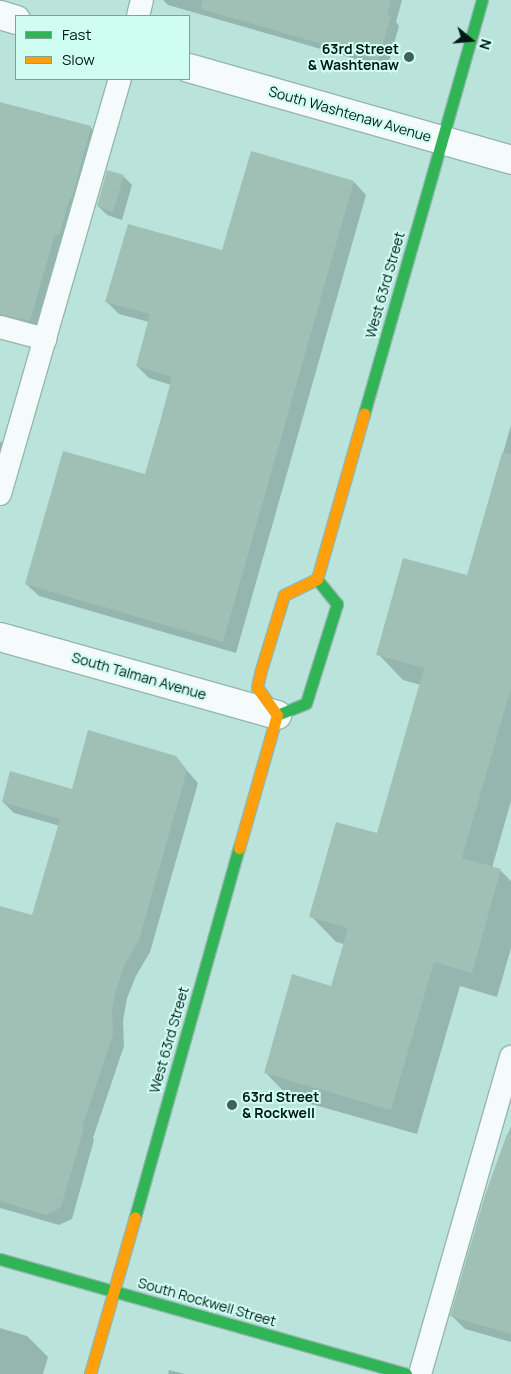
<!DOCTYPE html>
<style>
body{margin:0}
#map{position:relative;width:511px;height:1374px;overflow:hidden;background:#bae4db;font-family:Manrope,sans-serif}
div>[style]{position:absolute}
.shadow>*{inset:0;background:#0003}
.building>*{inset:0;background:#a1c0b5}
.roads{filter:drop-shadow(1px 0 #95b7b0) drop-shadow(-1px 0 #95b7b0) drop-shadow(0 1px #95b7b0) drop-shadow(0 -1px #95b7b0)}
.lane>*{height:22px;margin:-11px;padding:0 11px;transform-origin:11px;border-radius:11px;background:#f5fbfa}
.street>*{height:28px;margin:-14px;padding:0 14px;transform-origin:14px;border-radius:14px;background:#f5fbfa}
.fast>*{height:11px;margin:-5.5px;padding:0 5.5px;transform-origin:5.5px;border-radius:5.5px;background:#30b455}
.slow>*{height:11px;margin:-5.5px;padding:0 5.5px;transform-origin:5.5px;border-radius:5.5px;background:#ff9f0a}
.dots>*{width:14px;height:14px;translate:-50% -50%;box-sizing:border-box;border:2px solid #d0fdf2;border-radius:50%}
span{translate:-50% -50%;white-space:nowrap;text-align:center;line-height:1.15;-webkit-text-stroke:4px #d0fdf2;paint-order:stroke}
.poi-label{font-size:14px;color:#001914;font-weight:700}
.right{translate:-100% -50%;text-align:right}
.left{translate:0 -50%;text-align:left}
.street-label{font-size:14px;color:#001914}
.legend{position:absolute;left:15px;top:15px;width:175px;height:65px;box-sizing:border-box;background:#d0fdf2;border:1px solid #7da299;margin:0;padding:6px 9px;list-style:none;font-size:15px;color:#001914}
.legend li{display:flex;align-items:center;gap:10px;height:25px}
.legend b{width:25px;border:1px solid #7da299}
.north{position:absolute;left:446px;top:15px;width:50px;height:50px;-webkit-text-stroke:4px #d0fdf2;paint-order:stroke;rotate:107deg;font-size:14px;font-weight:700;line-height:20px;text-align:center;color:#001914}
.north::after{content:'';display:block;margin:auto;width:18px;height:22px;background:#001914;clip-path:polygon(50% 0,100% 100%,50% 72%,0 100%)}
</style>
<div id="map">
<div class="shadow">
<div style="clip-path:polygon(163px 0,402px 0,396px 22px,399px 26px,387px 68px,168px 5px)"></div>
<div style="clip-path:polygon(0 104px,90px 127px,100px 137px,40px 331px,0 320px)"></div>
<div style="clip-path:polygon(123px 176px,132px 185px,122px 220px,107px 215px,98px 206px)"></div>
<div style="clip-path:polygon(354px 182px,366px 195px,236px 653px,39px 596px,26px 584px,145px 476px,171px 385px,149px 378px,137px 366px,149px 322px,119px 314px,106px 301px,223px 252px)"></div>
<div style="clip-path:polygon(511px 425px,511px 801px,492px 868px,500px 870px,511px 881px,511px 948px,497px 997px,460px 986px,417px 1134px,290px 1098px,265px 1072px,332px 987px,344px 944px,336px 942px,311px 916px,377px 835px,421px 685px,403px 680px,378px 654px,468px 577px)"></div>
<div style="clip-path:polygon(0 441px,9px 450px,0 492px)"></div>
<div style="clip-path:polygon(175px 757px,198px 783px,150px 952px,136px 976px,127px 998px,123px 1021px,124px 1046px,93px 1138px,94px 1140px,72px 1219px,59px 1225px,0 1208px,0 907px,33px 917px,60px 826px,14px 813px,3px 802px,73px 791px)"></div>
<div style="clip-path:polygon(511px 1126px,511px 1342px,465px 1329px,452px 1316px,486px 1195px)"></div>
<div style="clip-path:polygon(0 1328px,27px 1336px,48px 1357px,43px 1374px,0 1374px)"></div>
<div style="clip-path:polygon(169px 1370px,185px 1374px,168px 1374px)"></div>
</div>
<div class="building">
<div style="clip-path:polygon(202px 0,391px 0,387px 15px,391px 16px,378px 60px,201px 9px)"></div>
<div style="clip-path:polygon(0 102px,91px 126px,72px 198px,70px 197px,59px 235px,55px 234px,30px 321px,0 314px)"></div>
<div style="clip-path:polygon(251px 151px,354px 181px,223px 642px,25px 584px,63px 451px,145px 474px,160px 422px,172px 377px,136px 366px,150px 314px,105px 302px,128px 224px,222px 250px)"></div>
<div style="clip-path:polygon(107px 170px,124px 175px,113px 212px,97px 206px)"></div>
<div style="clip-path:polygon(502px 453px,511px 454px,511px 688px,462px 858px,501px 869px,472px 973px,434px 962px,391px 1110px,264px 1073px,292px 974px,331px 986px,348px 928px,309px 917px,336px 822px,377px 833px,424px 668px,376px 655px,403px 558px,467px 575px)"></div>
<div style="clip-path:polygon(88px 730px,176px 756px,187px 770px,139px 940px,125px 964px,117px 987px,112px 1009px,113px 1034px,82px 1127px,84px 1127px,61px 1207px,47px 1215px,0 1201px,0 906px,32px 915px,60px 819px,2px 802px,10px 771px,72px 789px)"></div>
<div style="clip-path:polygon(507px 1134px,511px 1135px,511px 1334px,450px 1316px,485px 1195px)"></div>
</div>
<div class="roads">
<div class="lane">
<div style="left:138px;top:16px;width:16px;rotate:-76deg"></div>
<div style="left:0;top:327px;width:47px;rotate:14.9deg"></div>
<div style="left:0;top:494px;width:432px;rotate:-73.9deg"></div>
<div style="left:420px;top:1374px;width:330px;rotate:-74deg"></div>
</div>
<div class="street">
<div style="left:0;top:15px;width:17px;rotate:17deg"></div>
<div style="left:189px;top:68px;width:335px;rotate:15.9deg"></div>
<div style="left:0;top:637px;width:288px;rotate:15.7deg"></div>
</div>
<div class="fast">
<div style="left:364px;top:414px;width:430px;rotate:-74.1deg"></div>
<div style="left:277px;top:715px;width:31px;rotate:-22deg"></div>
<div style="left:306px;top:703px;width:104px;rotate:-72.6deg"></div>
<div style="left:337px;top:604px;width:32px;rotate:-129deg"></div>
<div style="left:135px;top:1217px;width:383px;rotate:-74.3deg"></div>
<div style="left:0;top:1259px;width:422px;rotate:15.8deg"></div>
</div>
<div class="slow">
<div style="left:277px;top:715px;width:34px;rotate:-126deg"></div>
<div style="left:257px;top:687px;width:17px;rotate:-77deg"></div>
<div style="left:261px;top:670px;width:78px;rotate:-73deg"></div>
<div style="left:284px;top:595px;width:37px;rotate:-26deg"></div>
<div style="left:317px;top:579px;width:172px;rotate:-74.1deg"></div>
<div style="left:239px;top:848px;width:138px;rotate:-74.1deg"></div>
<div style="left:90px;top:1374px;width:163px;rotate:-74deg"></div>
</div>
</div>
<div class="dots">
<div style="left:409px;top:57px;background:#41605a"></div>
<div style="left:232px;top:1105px;background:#41605a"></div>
</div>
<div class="poi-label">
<span class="right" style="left:399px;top:57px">63rd Street<br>&amp; Washtenaw</span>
<span class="left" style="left:242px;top:1105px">63rd Street<br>&amp; Rockwell</span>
</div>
<div class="street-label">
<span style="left:350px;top:114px;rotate:16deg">South Washtenaw Avenue</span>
<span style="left:385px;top:285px;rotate:-74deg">West 63rd Street</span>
<span style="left:139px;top:676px;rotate:16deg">South Talman Avenue</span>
<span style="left:169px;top:1040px;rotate:-74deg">West 63rd Street</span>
<span style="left:207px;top:1302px;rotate:16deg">South Rockwell Street</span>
</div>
<ul class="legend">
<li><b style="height:6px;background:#30b455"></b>Fast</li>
<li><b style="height:6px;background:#ff9f0a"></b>Slow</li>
</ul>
<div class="north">N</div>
</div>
